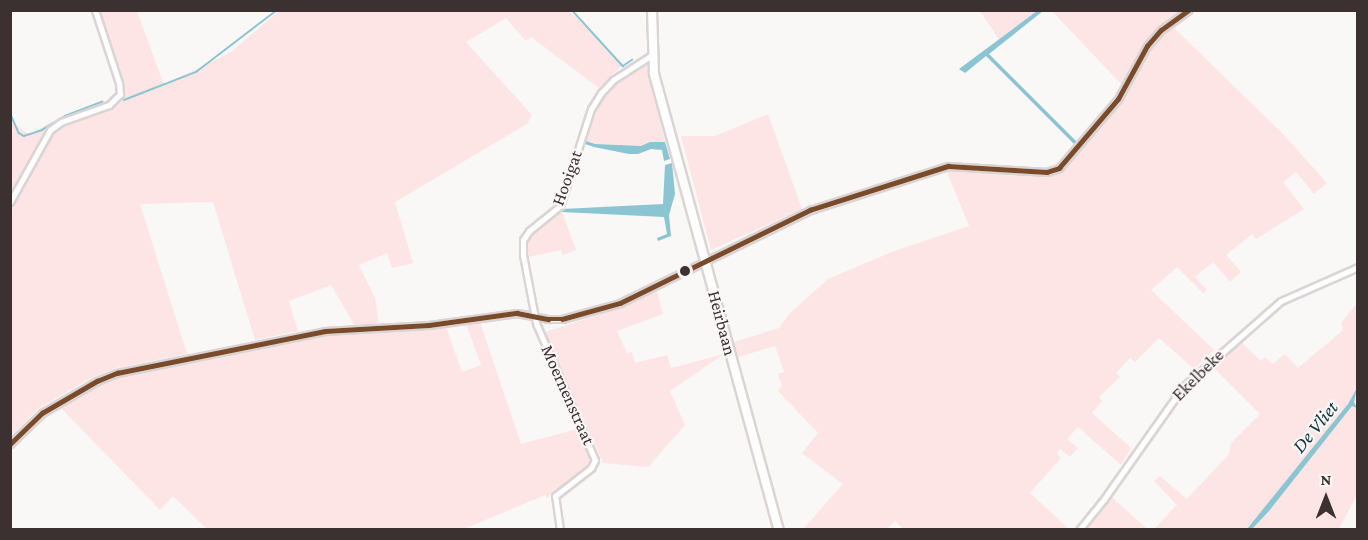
<!DOCTYPE html>
<style>
body{margin:0}
#map{position:relative;width:1368px;height:540px;overflow:hidden;background:#faf7f7;font-family:"Crimson Pro",serif}
div>[style]{position:absolute}
.green>*{inset:0;background:#fde5e5}
.water>*{inset:0;background:#8bc5d1}
.stream>*{height:1.5px;margin:-0.75px;padding:0 0.75px;transform-origin:0.75px;border-radius:0.75px;background:#8bc5d1}
.roads{filter:drop-shadow(2px 0 #dbd4d4) drop-shadow(-2px 0 #dbd4d4) drop-shadow(0 2px #dbd4d4) drop-shadow(0 -2px #dbd4d4)}
.street>*{height:5px;margin:-2.5px;padding:0 2.5px;transform-origin:2.5px;border-radius:2.5px;background:#fefefe}
.secondary>*{height:8px;margin:-4px;padding:0 4px;transform-origin:4px;border-radius:4px;background:#fefefe}
.bus-1>*{height:4.5px;margin:-2.25px;padding:0 2.25px;transform-origin:2.25px;border-radius:2.25px;background:#7a4b2a}
.dots>*{width:16px;height:16px;translate:-50% -50%;box-sizing:border-box;border:3px solid #fbf6f6;border-radius:50%}
span{translate:-50% -50%;white-space:nowrap;text-align:center;line-height:1.15;-webkit-text-stroke:4.5px #fbf6f6;paint-order:stroke}
.street-label{font-size:18px;color:#3b3131}
.water-label{font-size:20px;color:#0f3740;font-style:italic}
.frame{position:absolute;inset:0;border:12px solid #3b3131;pointer-events:none}
.north{position:absolute;left:1296px;top:468px;width:60px;height:60px;-webkit-text-stroke:4px #fbf6f6;paint-order:stroke;rotate:0deg;font-size:16px;font-weight:700;line-height:24px;text-align:center;color:#3b3131}
.north::after{content:'';display:block;margin:auto;width:21px;height:27px;background:#3b3131;clip-path:polygon(50% 0,100% 100%,50% 72%,0 100%)}
</style>
<div id="map">
<div class="green">
<div style="clip-path:polygon(280px 10px,570px 11px,623px 64px,599px 88px,531px 37px,526px 41px,506px 18px,466px 42px,532px 115px,527px 124px,395px 202px,413px 263px,392px 268px,387px 253px,359px 265px,375px 298px,379px 324px,355px 326px,331px 285px,289px 301px,298px 331px,255px 340px,213px 202px,140px 204px,187px 354px,116px 368px,89px 379px,39px 408px,11px 436px,11px 211px,46px 142px,57px 130px,70px 122px,121px 103px,125px 95px,124px 83px,100px 11px,137px 11px,164px 85px,231px 52px)"></div>
<div style="clip-path:polygon(1176px 10px,1179px 13px,1158px 29px,1139px 51px,1122px 85px,1052px 11px)"></div>
<div style="clip-path:polygon(980px 11px,1038px 11px,1000px 41px)"></div>
<div style="clip-path:polygon(1171px 25px,1284px 135px,1327px 183px,1314px 194px,1296px 172px,1283px 182px,1304px 209px,1256px 239px,1252px 234px,1226px 255px,1241px 272px,1230px 282px,1213px 262px,1195px 277px,1207px 290px,1203px 293px,1177px 267px,1151px 290px,1214px 350px,1194px 369px,1159px 338px,1135px 362px,1130px 358px,1116px 373px,1120px 377px,1099px 397px,1102px 401px,1092px 413px,1131px 448px,1121px 465px,1078px 427px,1067px 439px,1078px 448px,1070px 457px,1060px 449px,1057px 454px,1061px 458px,1030px 493px,1069px 529px,904px 530px,895px 521px,887px 529px,803px 529px,843px 484px,802px 453px,818px 433px,778px 391px,782px 386px,778px 374px,784px 372px,775px 346px,738px 357px,734px 342px,779px 328px,789px 314px,828px 279px,894px 251px,969px 226px,947px 172px,959px 170px,1044px 175px,1062px 170px,1122px 102px,1149px 48px)"></div>
<div style="clip-path:polygon(646px 62px,665px 142px,650px 142px,641px 146px,595px 144px,583px 140px,603px 96px,612px 85px)"></div>
<div style="clip-path:polygon(10px 112px,15px 124px,29px 135px,53px 121px,11px 195px)"></div>
<div style="clip-path:polygon(768px 114px,802px 209px,711px 250px,681px 136px,715px 136px)"></div>
<div style="clip-path:polygon(562px 212px,576px 250px,563px 255px,561px 250px,528px 257px,527px 239px)"></div>
<div style="clip-path:polygon(657px 291px,663px 314px,617px 331px,627px 353px,632px 352px,635px 363px,667px 355px,671px 368px,724px 354px,670px 391px,685px 425px,648px 467px,603px 463px,545px 332px,614px 310px)"></div>
<div style="clip-path:polygon(1357px 303px,1358px 397px,1353px 404px,1358px 407px,1357px 495px,1339px 529px,1154px 529px,1177px 505px,1154px 481px,1160px 476px,1187px 499px,1229px 454px,1231px 443px,1260px 414px,1211px 365px,1239px 340px,1261px 361px,1265px 357px,1273px 364px,1285px 354px,1298px 368px,1343px 330px,1341px 323px)"></div>
<div style="clip-path:polygon(480px 322px,521px 444px,578px 429px,588px 447px,592px 464px,547px 498px,545px 495px,464px 529px,207px 529px,173px 496px,160px 510px,60px 407px,105px 381px,129px 375px,316px 337px,355px 333px,446px 327px,462px 372px,481px 365px,466px 324px)"></div>
<div style="clip-path:polygon(1112px 497px,1116px 501px,1147px 529px,1085px 529px)"></div>
</div>
<div class="water">
<div style="clip-path:polygon(1037px 11px,1043px 11px,989px 54px,1077px 142px,1075px 145px,986px 56px,965px 73px,959px 69px)"></div>
<div style="clip-path:polygon(583px 140px,595px 144px,641px 146px,650px 142px,665px 142px,670px 159px,664px 161px,662px 150px,651px 149px,638px 154px,629px 154px,594px 147px,582px 143px)"></div>
<div style="clip-path:polygon(672px 163px,675px 194px,669px 215px,671px 236px,658px 241px,657px 238px,667px 234px,664px 217px,562px 212px,562px 209px,663px 204px,665px 165px)"></div>
<div style="clip-path:polygon(1357px 388px,1354px 402px,1357px 408px,1352px 406px,1269px 511px,1252px 529px,1247px 529px,1348px 404px)"></div>
</div>
<div class="stream">
<div style="left:572px;top:10px;width:76px;rotate:47.7deg"></div>
<div style="left:623px;top:66px;width:11px;rotate:-34deg"></div>
<div style="left:124px;top:100px;width:77px;rotate:-21.3deg"></div>
<div style="left:196px;top:72px;width:102px;rotate:-37.4deg"></div>
<div style="left:113px;top:105px;width:8px;rotate:-30deg"></div>
<div style="left:10px;top:112px;width:23px;rotate:67deg"></div>
<div style="left:19px;top:133px;width:6px;rotate:31deg"></div>
<div style="left:24px;top:136px;width:19px;rotate:-18deg"></div>
<div style="left:42px;top:130px;width:27px;rotate:-31deg"></div>
<div style="left:65px;top:116px;width:40px;rotate:-21deg"></div>
</div>
<div class="roads">
<div class="street">
<div style="left:10px;top:202px;width:82px;rotate:-60.9deg"></div>
<div style="left:50px;top:130px;width:14px;rotate:-36deg"></div>
<div style="left:61px;top:122px;width:51px;rotate:-19.5deg"></div>
<div style="left:109px;top:105px;width:16px;rotate:-45deg"></div>
<div style="left:120px;top:94px;width:11px;rotate:-95deg"></div>
<div style="left:119px;top:83px;width:77px;rotate:-108.2deg"></div>
<div style="left:10px;top:444px;width:45px;rotate:-44.1deg"></div>
<div style="left:42px;top:413px;width:64px;rotate:-30.2deg"></div>
<div style="left:97px;top:381px;width:22px;rotate:-22deg"></div>
<div style="left:117px;top:373px;width:212px;rotate:-11.4deg"></div>
<div style="left:325px;top:331px;width:104px;rotate:-3.3deg"></div>
<div style="left:429px;top:325px;width:89px;rotate:-7.8deg"></div>
<div style="left:517px;top:313px;width:32px;rotate:11deg"></div>
<div style="left:548px;top:319px;width:14px"></div>
<div style="left:562px;top:319px;width:60px;rotate:-15.4deg"></div>
<div style="left:620px;top:303px;width:212px;rotate:-26.1deg"></div>
<div style="left:810px;top:210px;width:145px;rotate:-17.7deg"></div>
<div style="left:948px;top:166px;width:99px;rotate:3.5deg"></div>
<div style="left:1047px;top:172px;width:13px;rotate:-18deg"></div>
<div style="left:1059px;top:168px;width:91px;rotate:-49.5deg"></div>
<div style="left:1118px;top:99px;width:60px;rotate:-61.3deg"></div>
<div style="left:1147px;top:46px;width:21px;rotate:-49deg"></div>
<div style="left:1161px;top:30px;width:34px;rotate:-36deg"></div>
<div style="left:560px;top:530px;width:34px;rotate:-98deg"></div>
<div style="left:555px;top:496px;width:46px;rotate:-37.9deg"></div>
<div style="left:591px;top:468px;width:9px;rotate:-63deg"></div>
<div style="left:595px;top:460px;width:149px;rotate:-113.3deg"></div>
<div style="left:536px;top:323px;width:69px;rotate:-100.8deg"></div>
<div style="left:523px;top:255px;width:15px;rotate:-90deg"></div>
<div style="left:523px;top:240px;width:11px;rotate:-56deg"></div>
<div style="left:529px;top:231px;width:40px;rotate:-39deg"></div>
<div style="left:560px;top:206px;width:102px;rotate:-72.3deg"></div>
<div style="left:591px;top:109px;width:19px;rotate:-58deg"></div>
<div style="left:601px;top:93px;width:18px;rotate:-47deg"></div>
<div style="left:613px;top:80px;width:46px;rotate:-32.7deg"></div>
<div style="left:1079px;top:530px;width:40px;rotate:-51deg"></div>
<div style="left:1104px;top:499px;width:137px;rotate:-54.8deg"></div>
<div style="left:1183px;top:387px;width:130px;rotate:-41.3deg"></div>
<div style="left:1281px;top:301px;width:84px;rotate:-23.8deg"></div>
</div>
<div class="secondary">
<div style="left:652px;top:10px;width:64px;rotate:88.2deg"></div>
<div style="left:654px;top:74px;width:473px;rotate:74.7deg"></div>
</div>
</div>
<div class="bus-1">
<div style="left:10px;top:444px;width:45px;rotate:-44.1deg"></div>
<div style="left:42px;top:413px;width:64px;rotate:-30.2deg"></div>
<div style="left:97px;top:381px;width:22px;rotate:-22deg"></div>
<div style="left:117px;top:373px;width:212px;rotate:-11.4deg"></div>
<div style="left:325px;top:331px;width:104px;rotate:-3.3deg"></div>
<div style="left:429px;top:325px;width:89px;rotate:-7.8deg"></div>
<div style="left:517px;top:313px;width:32px;rotate:11deg"></div>
<div style="left:548px;top:319px;width:14px"></div>
<div style="left:562px;top:319px;width:60px;rotate:-15.4deg"></div>
<div style="left:620px;top:303px;width:212px;rotate:-26.1deg"></div>
<div style="left:810px;top:210px;width:145px;rotate:-17.7deg"></div>
<div style="left:948px;top:166px;width:99px;rotate:3.5deg"></div>
<div style="left:1047px;top:172px;width:13px;rotate:-18deg"></div>
<div style="left:1059px;top:168px;width:91px;rotate:-49.5deg"></div>
<div style="left:1118px;top:99px;width:60px;rotate:-61.3deg"></div>
<div style="left:1147px;top:46px;width:21px;rotate:-49deg"></div>
<div style="left:1161px;top:30px;width:34px;rotate:-36deg"></div>
</div>
<div class="dots">
<div style="left:685px;top:271px;background:#3b3131"></div>
</div>
<div class="street-label">
<span style="left:567px;top:178px;rotate:-70deg">Hooigat</span>
<span style="left:722px;top:323px;rotate:75deg">Heirbaan</span>
<span style="left:1198px;top:375px;rotate:-45deg">Ekelbeke</span>
<span style="left:568px;top:395px;rotate:66deg">Moernenstraat</span>
</div>
<div class="water-label">
<span style="left:1315px;top:427px;rotate:-51deg">De Vliet</span>
</div>
<div class="frame"></div>
<div class="north">N</div>
</div>
